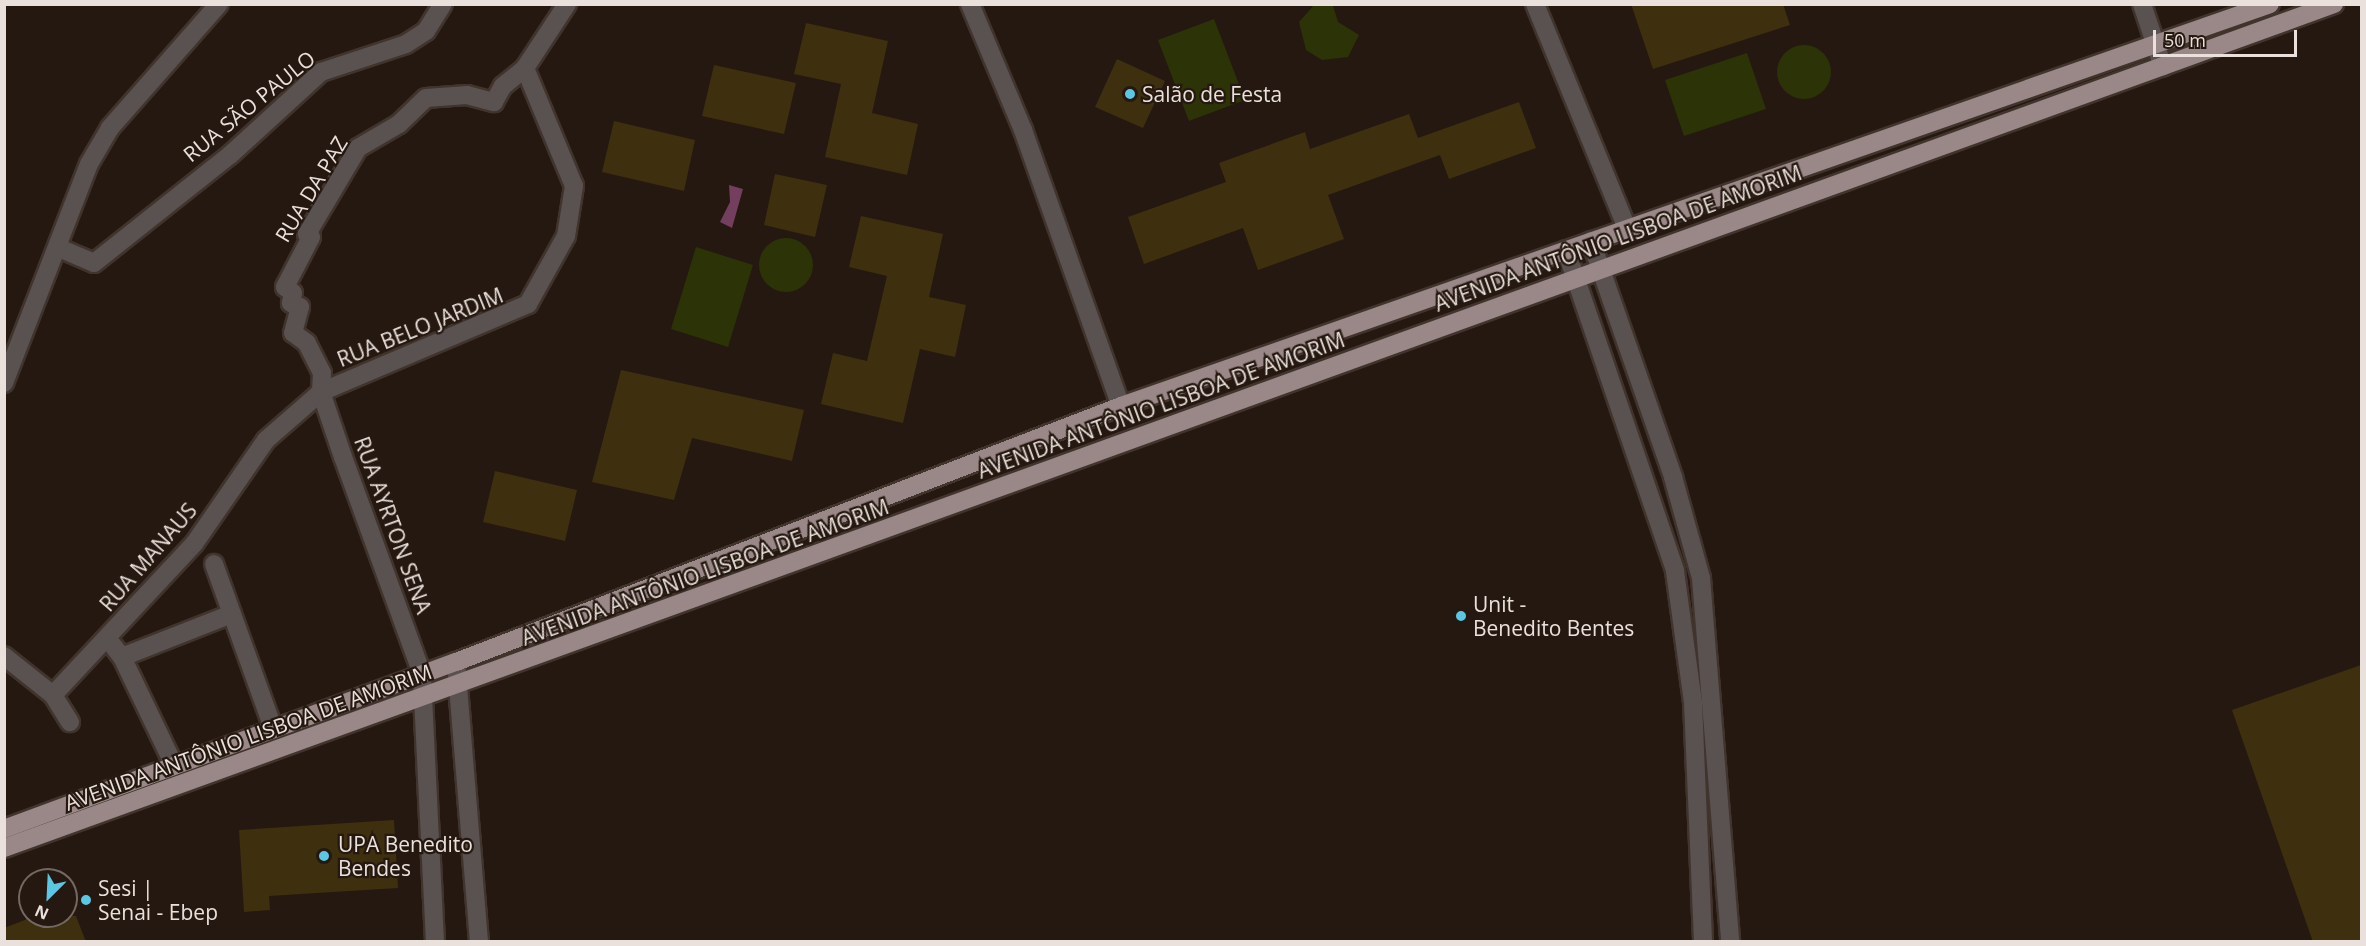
<!DOCTYPE html>
<meta charset="utf-8">
<style>
body{margin:0}
#map{position:relative;width:2366px;height:946px;overflow:hidden;background:#251810;font-family:"Open Sans",sans-serif}
div>[style]{position:absolute}
.green>*{inset:0;background:#2c3306}
.round{border-radius:50%}
.water>*{inset:0;background:#743e5f}
.building>*{inset:0;background:#3e2f0f}
.roads{filter:drop-shadow(2px 0 #41342d) drop-shadow(-2px 0 #41342d) drop-shadow(0 2px #41342d) drop-shadow(0 -2px #41342d)}
.minor>*{height:18px;margin:-9px;padding:0 9px;transform-origin:9px;border-radius:9px;background:#5a5151}
.major>*{height:18px;margin:-9px;padding:0 9px;transform-origin:9px;border-radius:9px;background:#9a8888}
.dots>*{width:16px;height:16px;translate:-50% -50%;box-sizing:border-box;border:3px solid #251810;border-radius:50%}
span{translate:-50% -50%;white-space:nowrap;text-align:center;line-height:1.15;-webkit-text-stroke:4.5px #251810;paint-order:stroke}
.poi-label{font-size:21px;color:#eae1dc}
.left{translate:0 -50%;text-align:left}
.street-label{font-size:21px;color:#eae1dc}
.frame{position:absolute;inset:0;border:6px solid #eae1dc;pointer-events:none}
.north{position:absolute;left:18px;top:868px;width:60px;height:60px;box-sizing:border-box;background:#251810;border:2px solid #746862;border-radius:50%;rotate:204deg;font-size:16px;font-weight:700;line-height:24px;text-align:center;color:#eae1dc}
.north::after{content:'';display:block;margin:auto;width:21px;height:27px;background:#5ac8e5;clip-path:polygon(50% 0,100% 100%,50% 72%,0 100%)}
.scale{position:absolute;left:2153px;top:30px;width:144px;height:27px;box-sizing:border-box;border:3px solid #eae1dc;border-top:0;padding-left:8px;font-size:18px;line-height:21px;white-space:nowrap;color:#eae1dc;-webkit-text-stroke:4px #251810;paint-order:stroke}
</style>
<div id="map">
<div class="green">
<div style="clip-path:polygon(1314px 5px,1333px 6px,1338px 22px,1359px 35px,1348px 57px,1322px 60px,1306px 50px,1299px 22px)"></div>
<div style="clip-path:polygon(1214px 19px,1245px 100px,1189px 121px,1158px 40px)"></div>
<div class="round" style="left:1777px;top:45px;width:54px;height:54px"></div>
<div style="clip-path:polygon(1747px 53px,1766px 109px,1684px 136px,1665px 80px)"></div>
<div class="round" style="left:759px;top:238px;width:54px;height:54px"></div>
<div style="clip-path:polygon(696px 247px,753px 265px,728px 347px,671px 329px)"></div>
</div>
<div class="water">
<div style="clip-path:polygon(729px 185px,743px 189px,732px 228px,720px 222px,730px 202px)"></div>
</div>
<div class="building">
<div style="clip-path:polygon(1631px 4px,1783px 4px,1790px 25px,1653px 69px)"></div>
<div style="clip-path:polygon(806px 23px,888px 41px,872px 113px,918px 124px,907px 175px,825px 157px,841px 84px,794px 74px)"></div>
<div style="clip-path:polygon(1117px 59px,1165px 81px,1143px 128px,1095px 107px)"></div>
<div style="clip-path:polygon(714px 65px,796px 83px,784px 134px,702px 116px)"></div>
<div style="clip-path:polygon(1519px 102px,1536px 148px,1449px 179px,1440px 155px,1328px 195px,1344px 239px,1258px 270px,1243px 228px,1144px 264px,1128px 217px,1226px 182px,1219px 163px,1305px 132px,1310px 149px,1409px 114px,1418px 138px)"></div>
<div style="clip-path:polygon(614px 121px,695px 140px,684px 191px,602px 172px)"></div>
<div style="clip-path:polygon(775px 174px,827px 185px,815px 237px,764px 225px)"></div>
<div style="clip-path:polygon(861px 216px,943px 234px,929px 297px,966px 305px,955px 357px,920px 349px,903px 423px,821px 404px,833px 353px,867px 361px,887px 276px,849px 267px)"></div>
<div style="clip-path:polygon(621px 370px,804px 410px,792px 461px,692px 438px,674px 500px,592px 482px)"></div>
<div style="clip-path:polygon(495px 471px,577px 490px,565px 541px,483px 522px)"></div>
<div style="clip-path:polygon(2361px 665px,2361px 942px,2313px 942px,2232px 710px)"></div>
<div style="clip-path:polygon(394px 820px,398px 888px,269px 896px,270px 910px,244px 912px,239px 830px)"></div>
<div style="clip-path:polygon(35px 916px,76px 916px,86px 942px,4px 942px,4px 928px)"></div>
</div>
<div class="roads">
<div class="minor">
<div style="left:970px;top:4px;width:137px;rotate:67.2deg"></div>
<div style="left:1023px;top:130px;width:293px;rotate:70.5deg"></div>
<div style="left:1535px;top:4px;width:242px;rotate:67.7deg"></div>
<div style="left:2142px;top:4px;width:66px;rotate:71.6deg"></div>
<div style="left:1591px;top:241px;width:250px;rotate:70.8deg"></div>
<div style="left:1673px;top:477px;width:105px;rotate:74.5deg"></div>
<div style="left:1701px;top:578px;width:365px;rotate:85.4deg"></div>
<div style="left:59px;top:248px;width:38px;rotate:23deg"></div>
<div style="left:94px;top:263px;width:174px;rotate:-38.5deg"></div>
<div style="left:230px;top:155px;width:123px;rotate:-42.4deg"></div>
<div style="left:321px;top:72px;width:89px;rotate:-18.2deg"></div>
<div style="left:406px;top:44px;width:24px;rotate:-33deg"></div>
<div style="left:426px;top:31px;width:32px;rotate:-58deg"></div>
<div style="left:1566px;top:250px;width:339px;rotate:71.2deg"></div>
<div style="left:1675px;top:571px;width:132px;rotate:82.2deg"></div>
<div style="left:1693px;top:702px;width:240px;rotate:87.6deg"></div>
<div style="left:4px;top:383px;width:235px;rotate:-68.8deg"></div>
<div style="left:89px;top:164px;width:42px;rotate:-59.7deg"></div>
<div style="left:110px;top:128px;width:165px;rotate:-48.7deg"></div>
<div style="left:214px;top:564px;width:174px;rotate:70.2deg"></div>
<div style="left:107px;top:638px;width:24px;rotate:52deg"></div>
<div style="left:122px;top:657px;width:118px;rotate:64.3deg"></div>
<div style="left:4px;top:656px;width:63px;rotate:38.5deg"></div>
<div style="left:53px;top:695px;width:32px;rotate:58deg"></div>
<div style="left:122px;top:657px;width:118px;rotate:-21.4deg"></div>
<div style="left:456px;top:662px;width:281px;rotate:85.3deg"></div>
<div style="left:53px;top:695px;width:207px;rotate:-47deg"></div>
<div style="left:194px;top:544px;width:126px;rotate:-55.3deg"></div>
<div style="left:266px;top:440px;width:73px;rotate:-41.1deg"></div>
<div style="left:321px;top:392px;width:225px;rotate:-23deg"></div>
<div style="left:528px;top:304px;width:78px;rotate:-60.8deg"></div>
<div style="left:566px;top:236px;width:51px;rotate:-80.9deg"></div>
<div style="left:574px;top:186px;width:128px;rotate:-112.6deg"></div>
<div style="left:525px;top:68px;width:77px;rotate:-56.7deg"></div>
<div style="left:435px;top:942px;width:268px;rotate:-92.8deg"></div>
<div style="left:422px;top:674px;width:231px;rotate:-110deg"></div>
<div style="left:343px;top:457px;width:69px;rotate:-108.7deg"></div>
<div style="left:321px;top:392px;width:19px;rotate:-87deg"></div>
<div style="left:322px;top:373px;width:34px;rotate:-117deg"></div>
<div style="left:307px;top:343px;width:17px;rotate:-144deg"></div>
<div style="left:293px;top:333px;width:27px;rotate:-75deg"></div>
<div style="left:300px;top:307px;width:10px;rotate:-156deg"></div>
<div style="left:291px;top:303px;width:10px;rotate:-79deg"></div>
<div style="left:293px;top:293px;width:10px;rotate:-143deg"></div>
<div style="left:285px;top:287px;width:56px;rotate:-62.5deg"></div>
<div style="left:311px;top:237px;width:5px;rotate:-143deg"></div>
<div style="left:307px;top:234px;width:100px;rotate:-59.3deg"></div>
<div style="left:358px;top:148px;width:48px;rotate:-30.3deg"></div>
<div style="left:399px;top:124px;width:37px;rotate:-44deg"></div>
<div style="left:426px;top:98px;width:41px;rotate:-4.2deg"></div>
<div style="left:467px;top:95px;width:28px;rotate:15deg"></div>
<div style="left:494px;top:102px;width:18px;rotate:-61deg"></div>
<div style="left:503px;top:86px;width:28px;rotate:-39deg"></div>
</div>
<div class="major">
<div style="left:4px;top:829px;width:482px;rotate:-20.3deg"></div>
<div style="left:456px;top:662px;width:713px;rotate:-21.05deg"></div>
<div style="left:1121px;top:406px;width:1217px;rotate:-19.28deg"></div>
<div style="left:4px;top:848px;width:2478px;rotate:-19.91deg"></div>
</div>
</div>
<div class="dots">
<div style="left:1130px;top:94px;background:#5ac8e5"></div>
<div style="left:1461px;top:616px;background:#5ac8e5"></div>
<div style="left:324px;top:856px;background:#5ac8e5"></div>
<div style="left:86px;top:900px;background:#5ac8e5"></div>
</div>
<div class="poi-label">
<span class="left" style="left:1142px;top:94px">Salão de Festa</span>
<span class="left" style="left:1473px;top:616px">Unit -<br>Benedito Bentes</span>
<span class="left" style="left:338px;top:856px">UPA Benedito<br>Bendes</span>
<span class="left" style="left:98px;top:900px">Sesi |<br>Senai - Ebep</span>
</div>
<div class="street-label">
<span style="left:249px;top:106px;rotate:-39deg">RUA SÃO PAULO</span>
<span style="left:311px;top:189px;rotate:-59deg">RUA DA PAZ</span>
<span style="left:1618px;top:238px;rotate:-20deg">AVENIDA ANTÔNIO LISBOA DE AMORIM</span>
<span style="left:420px;top:327px;rotate:-22deg">RUA BELO JARDIM</span>
<span style="left:1161px;top:405px;rotate:-20deg">AVENIDA ANTÔNIO LISBOA DE AMORIM</span>
<span style="left:393px;top:525px;rotate:70deg">RUA AYRTON SENA</span>
<span style="left:148px;top:557px;rotate:-49deg">RUA MANAUS</span>
<span style="left:705px;top:572px;rotate:-20deg">AVENIDA ANTÔNIO LISBOA DE AMORIM</span>
<span style="left:248px;top:737px;rotate:-20deg">AVENIDA ANTÔNIO LISBOA DE AMORIM</span>
</div>
<div class="frame"></div>
<div class="north">N</div>
<div class="scale">50 m</div>
</div>
